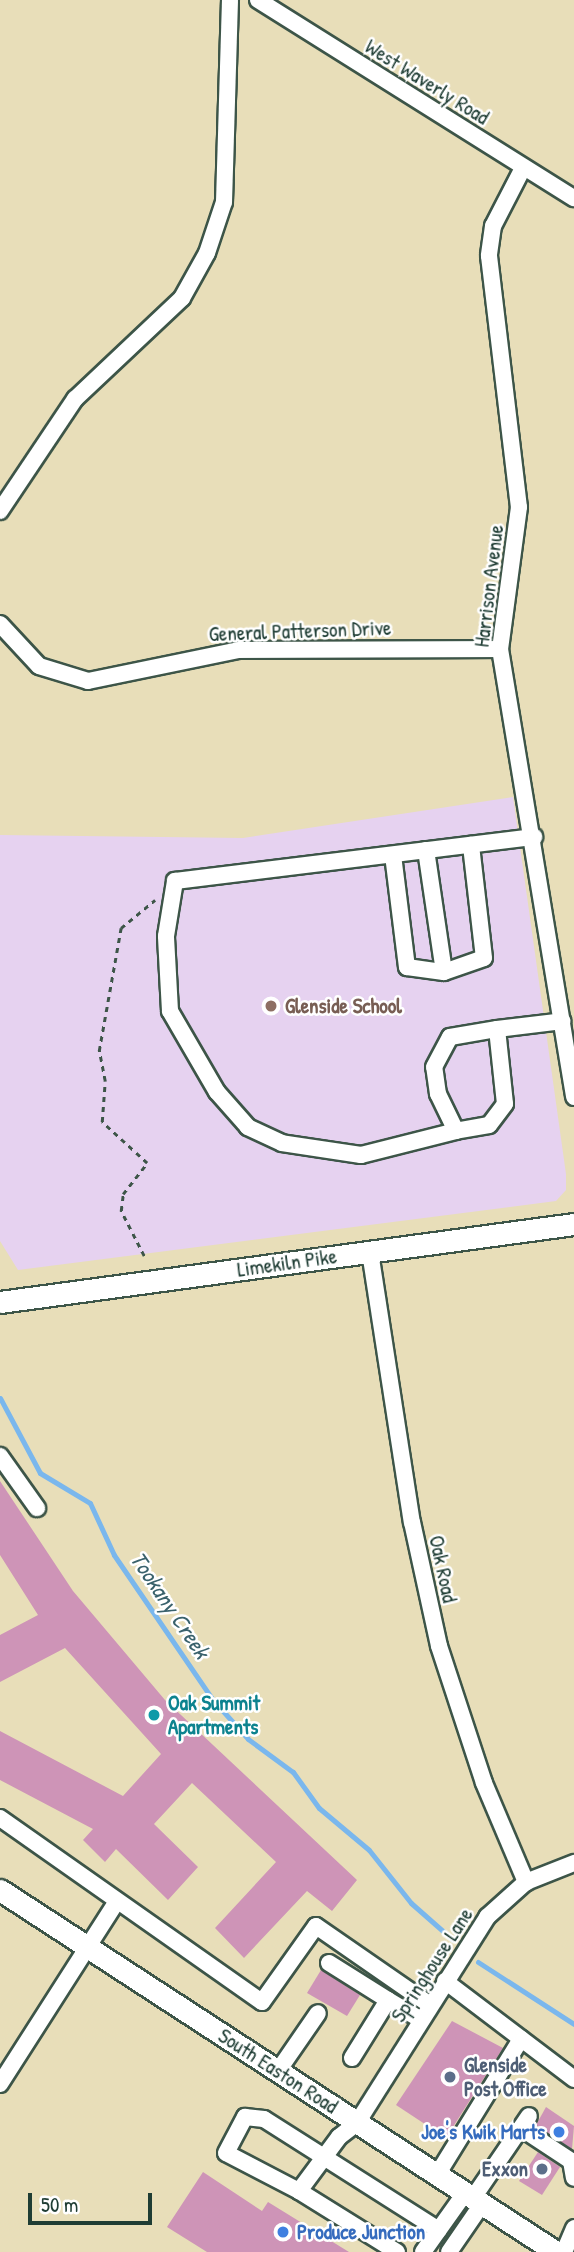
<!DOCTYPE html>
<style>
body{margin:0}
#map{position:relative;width:574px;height:2252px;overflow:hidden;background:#e8deb9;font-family:"Patrick Hand",sans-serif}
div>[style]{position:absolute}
.built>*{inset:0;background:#e6d2f0}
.stream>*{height:5px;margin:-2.5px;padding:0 2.5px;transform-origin:2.5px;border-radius:2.5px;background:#7ab7ed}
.building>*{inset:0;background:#ce94b7}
.path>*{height:2.5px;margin-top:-1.25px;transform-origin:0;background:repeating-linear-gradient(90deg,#3d5548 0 5px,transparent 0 10px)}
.roads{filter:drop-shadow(2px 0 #3d5548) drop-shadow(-2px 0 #3d5548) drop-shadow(0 2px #3d5548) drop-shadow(0 -2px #3d5548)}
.minor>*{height:16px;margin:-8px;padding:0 8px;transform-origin:8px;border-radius:8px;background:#fff}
.major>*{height:21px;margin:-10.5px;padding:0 10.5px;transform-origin:10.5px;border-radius:10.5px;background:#fff}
.dots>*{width:19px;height:19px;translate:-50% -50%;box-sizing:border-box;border:4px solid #fff;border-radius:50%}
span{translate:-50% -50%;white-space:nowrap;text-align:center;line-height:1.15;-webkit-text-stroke:5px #fff;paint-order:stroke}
.street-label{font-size:21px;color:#1f3d34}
.education-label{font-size:21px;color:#785e54;font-weight:700}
.left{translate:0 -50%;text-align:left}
.culture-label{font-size:21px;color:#0d838f;font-weight:700}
.service-label{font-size:21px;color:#4e5e75;font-weight:700}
.right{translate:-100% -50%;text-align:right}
.shop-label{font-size:21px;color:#366cbe;font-weight:700}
.water-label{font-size:23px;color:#3a626c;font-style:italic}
.scale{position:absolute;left:28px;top:2193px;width:124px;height:32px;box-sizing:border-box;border:4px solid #1f3d34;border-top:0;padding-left:9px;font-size:21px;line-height:24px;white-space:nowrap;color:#1f3d34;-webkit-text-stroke:5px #fff;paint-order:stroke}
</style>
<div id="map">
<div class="built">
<div style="clip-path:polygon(513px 797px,566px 1174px,566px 1190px,556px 1201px,18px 1270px,0 1241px,0 835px,243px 838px)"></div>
</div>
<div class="stream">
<div style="left:0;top:1398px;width:85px;rotate:61.9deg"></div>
<div style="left:40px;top:1473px;width:58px;rotate:31deg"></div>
<div style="left:90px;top:1503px;width:57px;rotate:65.2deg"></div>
<div style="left:114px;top:1555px;width:176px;rotate:55.7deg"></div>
<div style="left:213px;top:1700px;width:52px;rotate:48.1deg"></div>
<div style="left:248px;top:1739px;width:56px;rotate:36.3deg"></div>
<div style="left:293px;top:1772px;width:44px;rotate:54.2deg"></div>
<div style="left:319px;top:1808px;width:65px;rotate:40deg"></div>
<div style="left:369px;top:1850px;width:68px;rotate:51.6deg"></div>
<div style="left:411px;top:1903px;width:55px;rotate:41.3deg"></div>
<div style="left:478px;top:1962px;width:114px;rotate:32.9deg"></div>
</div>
<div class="building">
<div style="clip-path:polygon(0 1481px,73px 1591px,165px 1700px,357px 1880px,332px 1911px,307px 1891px,244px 1958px,215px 1928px,276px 1862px,192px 1783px,154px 1824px,198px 1867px,168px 1900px,116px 1849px,105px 1862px,83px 1840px,93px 1829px,0 1780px,0 1731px,123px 1796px,161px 1754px,65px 1648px,0 1682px,0 1635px,38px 1615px,0 1555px)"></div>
<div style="clip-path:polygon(321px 1970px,360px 1995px,347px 2016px,307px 1993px)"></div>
<div style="clip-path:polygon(452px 2021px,503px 2048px,446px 2138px,396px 2105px)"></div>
<div style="clip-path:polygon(546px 2107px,574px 2126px,572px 2149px,536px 2125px)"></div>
<div style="clip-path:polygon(538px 2152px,560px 2167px,542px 2195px,519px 2181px)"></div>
<div style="clip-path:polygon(203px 2172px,262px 2211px,268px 2202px,349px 2252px,207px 2252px,167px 2227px)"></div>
</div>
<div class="path">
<div style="left:144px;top:1256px;width:51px;rotate:-117.1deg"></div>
<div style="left:121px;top:1211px;width:17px;rotate:-83deg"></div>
<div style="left:123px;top:1194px;width:39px;rotate:-52deg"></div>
<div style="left:147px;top:1163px;width:61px;rotate:-137.7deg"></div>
<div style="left:102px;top:1122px;width:41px;rotate:-85.8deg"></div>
<div style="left:105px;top:1081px;width:31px;rotate:-101deg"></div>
<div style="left:99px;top:1051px;width:125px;rotate:-79.9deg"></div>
<div style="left:121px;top:928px;width:44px;rotate:-39.5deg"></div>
</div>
<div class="roads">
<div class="minor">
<div style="left:258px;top:0;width:373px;rotate:32.1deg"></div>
<div style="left:523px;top:168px;width:65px;rotate:117.3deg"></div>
<div style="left:493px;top:226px;width:30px;rotate:98deg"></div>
<div style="left:489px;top:256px;width:253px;rotate:83.2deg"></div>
<div style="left:519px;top:507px;width:143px;rotate:97.6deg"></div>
<div style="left:500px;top:649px;width:454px;rotate:80.6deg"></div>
<div style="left:0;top:511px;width:135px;rotate:-56.2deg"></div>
<div style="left:75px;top:399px;width:147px;rotate:-43.3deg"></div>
<div style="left:182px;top:298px;width:51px;rotate:-60.9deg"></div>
<div style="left:207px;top:253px;width:54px;rotate:-71.6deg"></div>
<div style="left:224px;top:202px;width:202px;rotate:-88.3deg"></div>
<div style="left:0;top:624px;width:57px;rotate:47.1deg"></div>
<div style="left:39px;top:666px;width:51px;rotate:17deg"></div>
<div style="left:88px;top:681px;width:154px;rotate:-11.6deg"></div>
<div style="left:239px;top:650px;width:261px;rotate:-0.2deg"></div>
<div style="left:426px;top:850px;width:123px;rotate:81.6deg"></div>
<div style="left:393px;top:855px;width:113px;rotate:82.9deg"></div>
<div style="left:407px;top:967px;width:37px;rotate:8deg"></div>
<div style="left:444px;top:972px;width:42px;rotate:-19.3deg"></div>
<div style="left:484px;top:958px;width:114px;rotate:-96.6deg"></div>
<div style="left:497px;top:1029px;width:75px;rotate:83.9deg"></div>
<div style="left:505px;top:1104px;width:26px;rotate:127deg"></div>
<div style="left:489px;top:1125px;width:34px;rotate:170deg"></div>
<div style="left:456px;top:1131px;width:41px;rotate:-115.9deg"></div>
<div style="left:438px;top:1094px;width:27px;rotate:-98deg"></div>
<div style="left:434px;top:1067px;width:34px;rotate:-62deg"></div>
<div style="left:450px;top:1037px;width:48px;rotate:-9.7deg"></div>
<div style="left:497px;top:1029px;width:66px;rotate:-6.9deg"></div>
<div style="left:456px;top:1131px;width:98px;rotate:165.8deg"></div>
<div style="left:361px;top:1155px;width:80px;rotate:-171.4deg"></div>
<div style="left:282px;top:1143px;width:38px;rotate:-155deg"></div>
<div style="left:248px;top:1127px;width:47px;rotate:-131.5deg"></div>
<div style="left:217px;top:1092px;width:94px;rotate:-120.1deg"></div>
<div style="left:170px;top:1011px;width:75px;rotate:-93.1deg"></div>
<div style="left:166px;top:936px;width:56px;rotate:-80.7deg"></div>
<div style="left:175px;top:881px;width:362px;rotate:-7deg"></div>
<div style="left:370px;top:1252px;width:273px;rotate:81.2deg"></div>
<div style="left:412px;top:1522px;width:127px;rotate:77.7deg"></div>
<div style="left:439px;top:1646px;width:144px;rotate:71.8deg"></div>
<div style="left:484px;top:1783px;width:108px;rotate:67deg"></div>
<div style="left:0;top:1456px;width:64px;rotate:54.6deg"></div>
<div style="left:0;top:1818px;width:320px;rotate:35.1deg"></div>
<div style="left:262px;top:2002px;width:93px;rotate:-54.6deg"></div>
<div style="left:316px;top:1926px;width:139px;rotate:34.7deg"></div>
<div style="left:329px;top:1963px;width:70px;rotate:32.1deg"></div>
<div style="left:445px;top:1981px;width:162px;rotate:37.2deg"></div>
<div style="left:352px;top:2058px;width:68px;rotate:-58.2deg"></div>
<div style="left:388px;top:2000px;width:39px;rotate:31deg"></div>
<div style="left:278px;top:2071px;width:70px;rotate:-55.4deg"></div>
<div style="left:0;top:2084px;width:217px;rotate:-57.4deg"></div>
<div style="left:521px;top:2128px;width:60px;rotate:33.4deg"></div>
<div style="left:571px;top:2161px;width:17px;rotate:80deg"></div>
<div style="left:437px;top:2175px;width:160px;rotate:-58.3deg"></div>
<div style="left:299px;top:2191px;width:82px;rotate:-152.5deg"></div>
<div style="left:226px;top:2153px;width:41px;rotate:-62.2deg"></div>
<div style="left:245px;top:2117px;width:19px;rotate:6deg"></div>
<div style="left:264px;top:2119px;width:207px;rotate:32.4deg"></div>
<div style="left:473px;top:2198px;width:99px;rotate:-55.7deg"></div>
<div style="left:397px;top:2252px;width:115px;rotate:-148.1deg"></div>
<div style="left:299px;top:2191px;width:67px;rotate:-53.5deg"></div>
<div style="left:339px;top:2137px;width:23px;rotate:-38deg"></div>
<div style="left:357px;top:2123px;width:244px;rotate:-57.7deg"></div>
<div style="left:487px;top:1917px;width:52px;rotate:-41.9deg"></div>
<div style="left:526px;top:1882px;width:52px;rotate:-21.6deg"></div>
<div style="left:423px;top:2252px;width:72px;rotate:-54.6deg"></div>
<div style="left:449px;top:2252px;width:58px;rotate:-55.5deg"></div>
<div style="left:564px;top:2252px;width:26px;rotate:-67deg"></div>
</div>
<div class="major">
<div style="left:0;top:1302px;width:579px;rotate:-7.74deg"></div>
<div style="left:0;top:1890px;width:663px;rotate:33.07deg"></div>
</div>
</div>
<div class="dots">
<div style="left:271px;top:1006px;background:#8d6e63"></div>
<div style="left:154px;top:1715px;background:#0f9aa8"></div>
<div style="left:450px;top:2077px;background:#5c6f8a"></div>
<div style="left:559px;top:2132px;background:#3f7fe0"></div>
<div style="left:542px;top:2169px;background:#5c6f8a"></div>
<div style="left:283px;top:2232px;background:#3f7fe0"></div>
</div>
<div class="street-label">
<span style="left:427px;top:82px;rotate:32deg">West Waverly Road</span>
<span style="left:489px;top:586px;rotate:-83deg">Harrison Avenue</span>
<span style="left:300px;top:631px;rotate:-2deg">General Patterson Drive</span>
<span style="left:287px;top:1263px;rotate:-8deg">Limekiln Pike</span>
<span style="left:443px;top:1569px;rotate:78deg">Oak Road</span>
<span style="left:432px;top:1965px;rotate:-57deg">Springhouse Lane</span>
<span style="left:278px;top:2071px;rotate:33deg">South Easton Road</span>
</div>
<div class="education-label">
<span class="left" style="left:285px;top:1006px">Glenside School</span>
</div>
<div class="culture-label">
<span class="left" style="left:168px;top:1715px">Oak Summit<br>Apartments</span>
</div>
<div class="service-label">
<span class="left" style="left:464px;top:2077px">Glenside<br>Post Office</span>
<span class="right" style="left:528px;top:2169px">Exxon</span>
</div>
<div class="shop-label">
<span class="right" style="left:545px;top:2132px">Joe's Kwik Marts</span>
<span class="left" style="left:297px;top:2232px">Produce Junction</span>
</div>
<div class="water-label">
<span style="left:170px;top:1605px;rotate:56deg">Tookany Creek</span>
</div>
<div class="scale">50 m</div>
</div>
